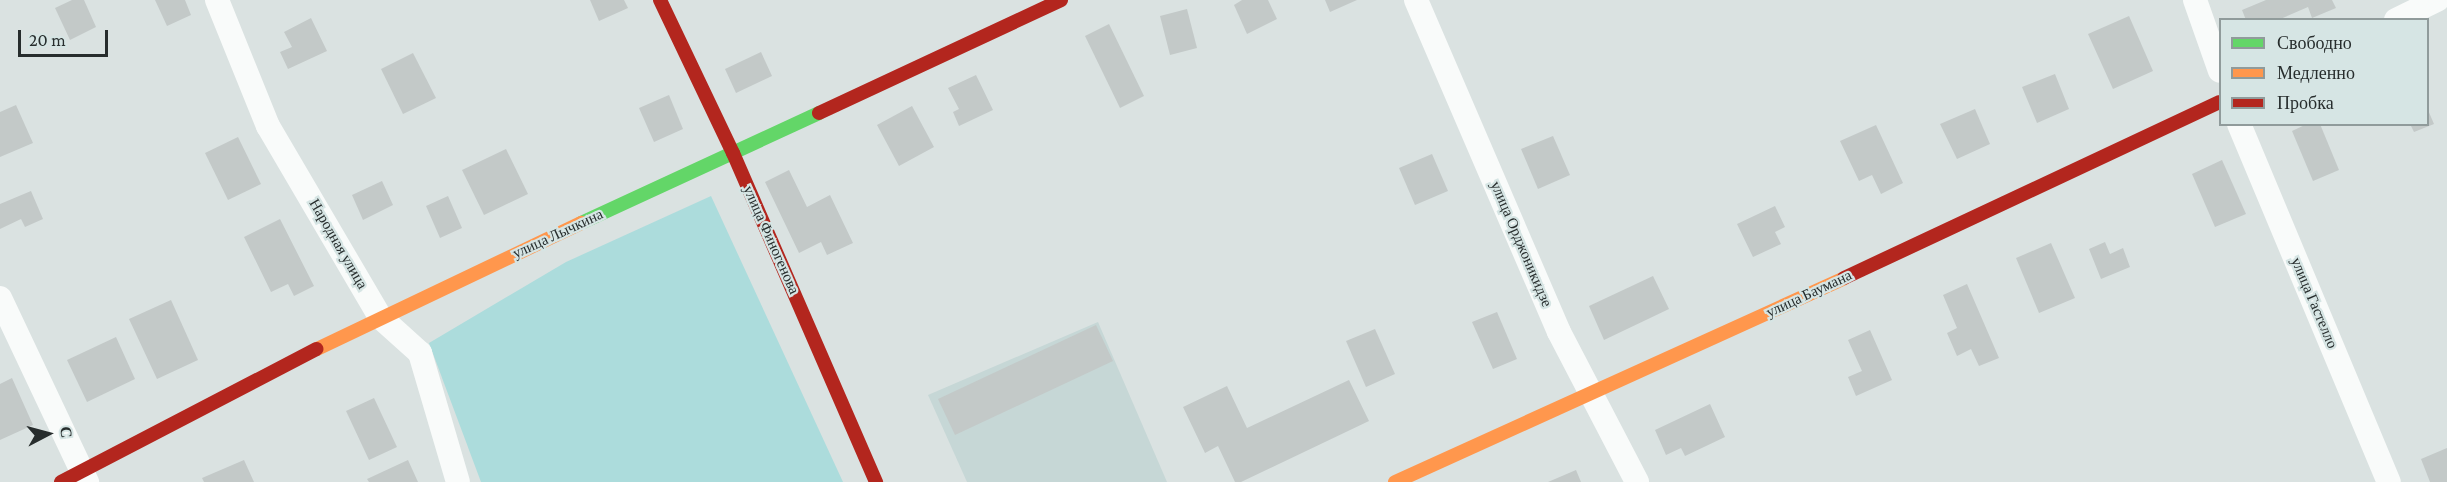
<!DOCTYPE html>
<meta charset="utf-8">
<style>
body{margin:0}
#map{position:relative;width:2447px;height:482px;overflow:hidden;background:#dae2e1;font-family:"Crimson Pro",serif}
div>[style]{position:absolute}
.built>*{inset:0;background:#c6d7d6}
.green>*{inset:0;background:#acdcdc}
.building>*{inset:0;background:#c3c9c8}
.street>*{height:24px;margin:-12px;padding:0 12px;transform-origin:12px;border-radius:12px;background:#f9fbfa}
.fast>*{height:14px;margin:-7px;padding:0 7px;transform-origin:7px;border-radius:7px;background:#63d668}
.slow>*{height:14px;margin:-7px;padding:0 7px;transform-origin:7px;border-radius:7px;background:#ff974d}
.jam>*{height:14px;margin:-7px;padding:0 7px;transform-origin:7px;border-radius:7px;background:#b3261e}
span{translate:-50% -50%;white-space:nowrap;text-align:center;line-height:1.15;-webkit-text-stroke:4.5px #d6e5e4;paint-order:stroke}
.street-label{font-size:15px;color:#272d2d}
.legend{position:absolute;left:2219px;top:18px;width:210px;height:108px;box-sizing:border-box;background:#d6e5e4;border:2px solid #909b9b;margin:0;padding:8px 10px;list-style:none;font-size:18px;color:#272d2d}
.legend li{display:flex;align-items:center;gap:12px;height:30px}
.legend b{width:30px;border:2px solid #909b9b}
.north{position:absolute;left:18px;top:404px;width:60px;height:60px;-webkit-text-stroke:4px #d6e5e4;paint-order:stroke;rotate:84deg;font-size:16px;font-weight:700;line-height:24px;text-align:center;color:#272d2d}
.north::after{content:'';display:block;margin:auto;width:21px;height:27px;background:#272d2d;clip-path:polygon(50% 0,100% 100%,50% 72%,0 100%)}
.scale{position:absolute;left:18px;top:30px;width:90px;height:27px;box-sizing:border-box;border:3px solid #272d2d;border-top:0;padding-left:8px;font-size:18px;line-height:21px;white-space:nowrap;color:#272d2d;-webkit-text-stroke:4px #d6e5e4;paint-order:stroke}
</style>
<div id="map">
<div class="built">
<div style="clip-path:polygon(1098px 322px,1167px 482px,967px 482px,928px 395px)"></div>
</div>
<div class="green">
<div style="clip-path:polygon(711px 196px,843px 482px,481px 482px,429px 343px,566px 262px)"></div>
</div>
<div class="building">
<div style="clip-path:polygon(72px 0,84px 0,96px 27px,70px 40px,55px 8px)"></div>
<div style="clip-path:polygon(155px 0,185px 0,191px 15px,167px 26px)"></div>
<div style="clip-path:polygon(590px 0,624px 0,628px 8px,599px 21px)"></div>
<div style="clip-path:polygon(1268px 0,1277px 19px,1247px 34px,1234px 5px,1242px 0)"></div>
<div style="clip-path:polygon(1325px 0,1357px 0,1330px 12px)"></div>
<div style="clip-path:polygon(2266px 0,2332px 0,2336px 8px,2312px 18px,2308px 7px,2278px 20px,2246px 20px,2242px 10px)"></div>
<div style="clip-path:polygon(1187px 9px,1197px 48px,1170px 55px,1160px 16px)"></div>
<div style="clip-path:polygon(2129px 16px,2153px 71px,2113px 89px,2088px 34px)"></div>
<div style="clip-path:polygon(311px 18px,327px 51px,288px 69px,280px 52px,292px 47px,284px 32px)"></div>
<div style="clip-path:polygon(1109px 24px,1144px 96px,1120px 108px,1085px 36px)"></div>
<div style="clip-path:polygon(761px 52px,772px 76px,736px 93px,725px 69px)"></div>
<div style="clip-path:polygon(413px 53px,436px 98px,403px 114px,381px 69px)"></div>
<div style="clip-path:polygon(2055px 74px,2069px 109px,2037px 123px,2022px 87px)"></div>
<div style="clip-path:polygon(976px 75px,993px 110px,959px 126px,953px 112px,959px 109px,948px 88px)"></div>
<div style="clip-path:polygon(669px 95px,683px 129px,654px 142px,639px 108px)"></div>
<div style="clip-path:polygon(16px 105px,33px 143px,0 157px,0 112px)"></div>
<div style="clip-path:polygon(912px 106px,934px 147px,899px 166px,877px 125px)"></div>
<div style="clip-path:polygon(1975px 109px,1990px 144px,1957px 159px,1940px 124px)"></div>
<div style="clip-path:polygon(2428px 110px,2434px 124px,2414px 132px,2410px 124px,2428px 124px)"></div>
<div style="clip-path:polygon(2307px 124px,2320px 124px,2339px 170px,2313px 181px,2292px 131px)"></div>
<div style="clip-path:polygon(1876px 125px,1903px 183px,1881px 194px,1872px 175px,1859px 181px,1840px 141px)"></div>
<div style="clip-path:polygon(1553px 136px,1570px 175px,1538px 189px,1521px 149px)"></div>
<div style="clip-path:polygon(238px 137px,261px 184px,228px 200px,205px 153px)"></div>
<div style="clip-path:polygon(506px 149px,528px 194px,484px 215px,462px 170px)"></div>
<div style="clip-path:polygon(1432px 154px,1448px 191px,1415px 205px,1399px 168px)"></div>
<div style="clip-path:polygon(2222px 160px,2246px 214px,2215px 227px,2192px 174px)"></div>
<div style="clip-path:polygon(789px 170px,807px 207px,830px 195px,853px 243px,827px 255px,821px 242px,799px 253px,765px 182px)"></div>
<div style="clip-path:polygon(382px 181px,393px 205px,363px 220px,352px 195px)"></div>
<div style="clip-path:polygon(31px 191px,43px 219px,25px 227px,21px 219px,0 229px,0 204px)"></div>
<div style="clip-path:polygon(448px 196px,462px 228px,440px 238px,426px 206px)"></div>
<div style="clip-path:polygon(1775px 206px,1785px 227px,1775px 232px,1781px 244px,1753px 257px,1737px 224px)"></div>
<div style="clip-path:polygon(280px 219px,314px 286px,294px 296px,288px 284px,271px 292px,244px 237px)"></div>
<div style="clip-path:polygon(2105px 242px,2110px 254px,2123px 248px,2130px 267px,2101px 279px,2089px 249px)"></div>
<div style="clip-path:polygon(2051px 243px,2075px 298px,2039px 313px,2016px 258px)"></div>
<div style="clip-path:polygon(1653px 276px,1669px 309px,1604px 340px,1589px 306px)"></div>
<div style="clip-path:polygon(1967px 284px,1999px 358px,1979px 366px,1971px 349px,1957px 356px,1947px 333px,1957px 328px,1943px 295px)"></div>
<div style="clip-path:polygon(171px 300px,198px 360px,157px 379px,129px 319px)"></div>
<div style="clip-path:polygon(1497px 312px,1517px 359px,1493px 369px,1472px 322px)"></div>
<div style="clip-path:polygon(1096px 325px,1113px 361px,955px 435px,938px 399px)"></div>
<div style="clip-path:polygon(1375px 329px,1395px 374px,1366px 387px,1346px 341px)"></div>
<div style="clip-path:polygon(1870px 330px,1892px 380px,1856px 396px,1848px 377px,1862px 371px,1848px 340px)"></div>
<div style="clip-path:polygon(116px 337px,135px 379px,87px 402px,67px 360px)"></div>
<div style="clip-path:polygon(12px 378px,33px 425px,0 440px,0 384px)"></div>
<div style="clip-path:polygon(1349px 380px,1369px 421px,1241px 482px,1235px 482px,1218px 446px,1205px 453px,1183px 407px,1227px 386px,1247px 428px)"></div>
<div style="clip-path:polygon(374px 398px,397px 447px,369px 460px,346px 411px)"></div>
<div style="clip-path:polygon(1710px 404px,1725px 437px,1685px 456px,1681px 448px,1666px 455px,1655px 430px)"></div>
<div style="clip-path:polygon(2447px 448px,2447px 482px,2430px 482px,2421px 459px)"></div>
<div style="clip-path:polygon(244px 460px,254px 482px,204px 482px,202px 478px)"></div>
<div style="clip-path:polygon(408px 460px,418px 482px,369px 482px,367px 479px)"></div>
<div style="clip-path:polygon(1576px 470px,1581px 482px,1548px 482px)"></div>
</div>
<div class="street">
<div style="left:217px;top:0;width:136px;rotate:68deg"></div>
<div style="left:268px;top:126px;width:221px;rotate:59.6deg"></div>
<div style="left:380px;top:317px;width:54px;rotate:42deg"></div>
<div style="left:420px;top:353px;width:134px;rotate:73.6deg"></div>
<div style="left:1416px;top:0;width:361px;rotate:66.7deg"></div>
<div style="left:1559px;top:332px;width:169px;rotate:62.5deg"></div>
<div style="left:2195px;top:0;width:75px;rotate:70.6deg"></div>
<div style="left:2396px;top:20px;width:46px;rotate:-26deg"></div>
<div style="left:2239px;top:124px;width:388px;rotate:67.3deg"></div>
<div style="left:0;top:298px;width:204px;rotate:64.7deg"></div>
</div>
<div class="fast">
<div style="left:581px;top:223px;width:262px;rotate:-24.8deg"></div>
</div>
<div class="slow">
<div style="left:317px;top:349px;width:293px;rotate:-25.5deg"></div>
<div style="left:1395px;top:482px;width:493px;rotate:-24.4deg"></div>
</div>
<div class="jam">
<div style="left:660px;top:0;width:170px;rotate:64.5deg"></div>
<div style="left:733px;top:153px;width:359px;rotate:66.5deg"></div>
<div style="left:819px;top:113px;width:267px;rotate:-25deg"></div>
<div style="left:1844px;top:278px;width:415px;rotate:-25.1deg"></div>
<div style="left:61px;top:482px;width:288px;rotate:-27.5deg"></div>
</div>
<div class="street-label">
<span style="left:558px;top:234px;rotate:-25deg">улица Лычкина</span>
<span style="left:771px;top:240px;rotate:66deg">улица Финогенова</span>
<span style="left:338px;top:244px;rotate:60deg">Народная улица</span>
<span style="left:1521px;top:244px;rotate:67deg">улица Орджоникидзе</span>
<span style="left:1809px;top:294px;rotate:-25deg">улица Баумана</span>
<span style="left:2314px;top:303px;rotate:67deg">улица Гастелло</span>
</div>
<ul class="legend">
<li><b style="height:8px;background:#63d668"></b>Свободно</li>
<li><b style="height:8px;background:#ff974d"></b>Медленно</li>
<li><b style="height:8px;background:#b3261e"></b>Пробка</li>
</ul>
<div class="north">С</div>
<div class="scale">20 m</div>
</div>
